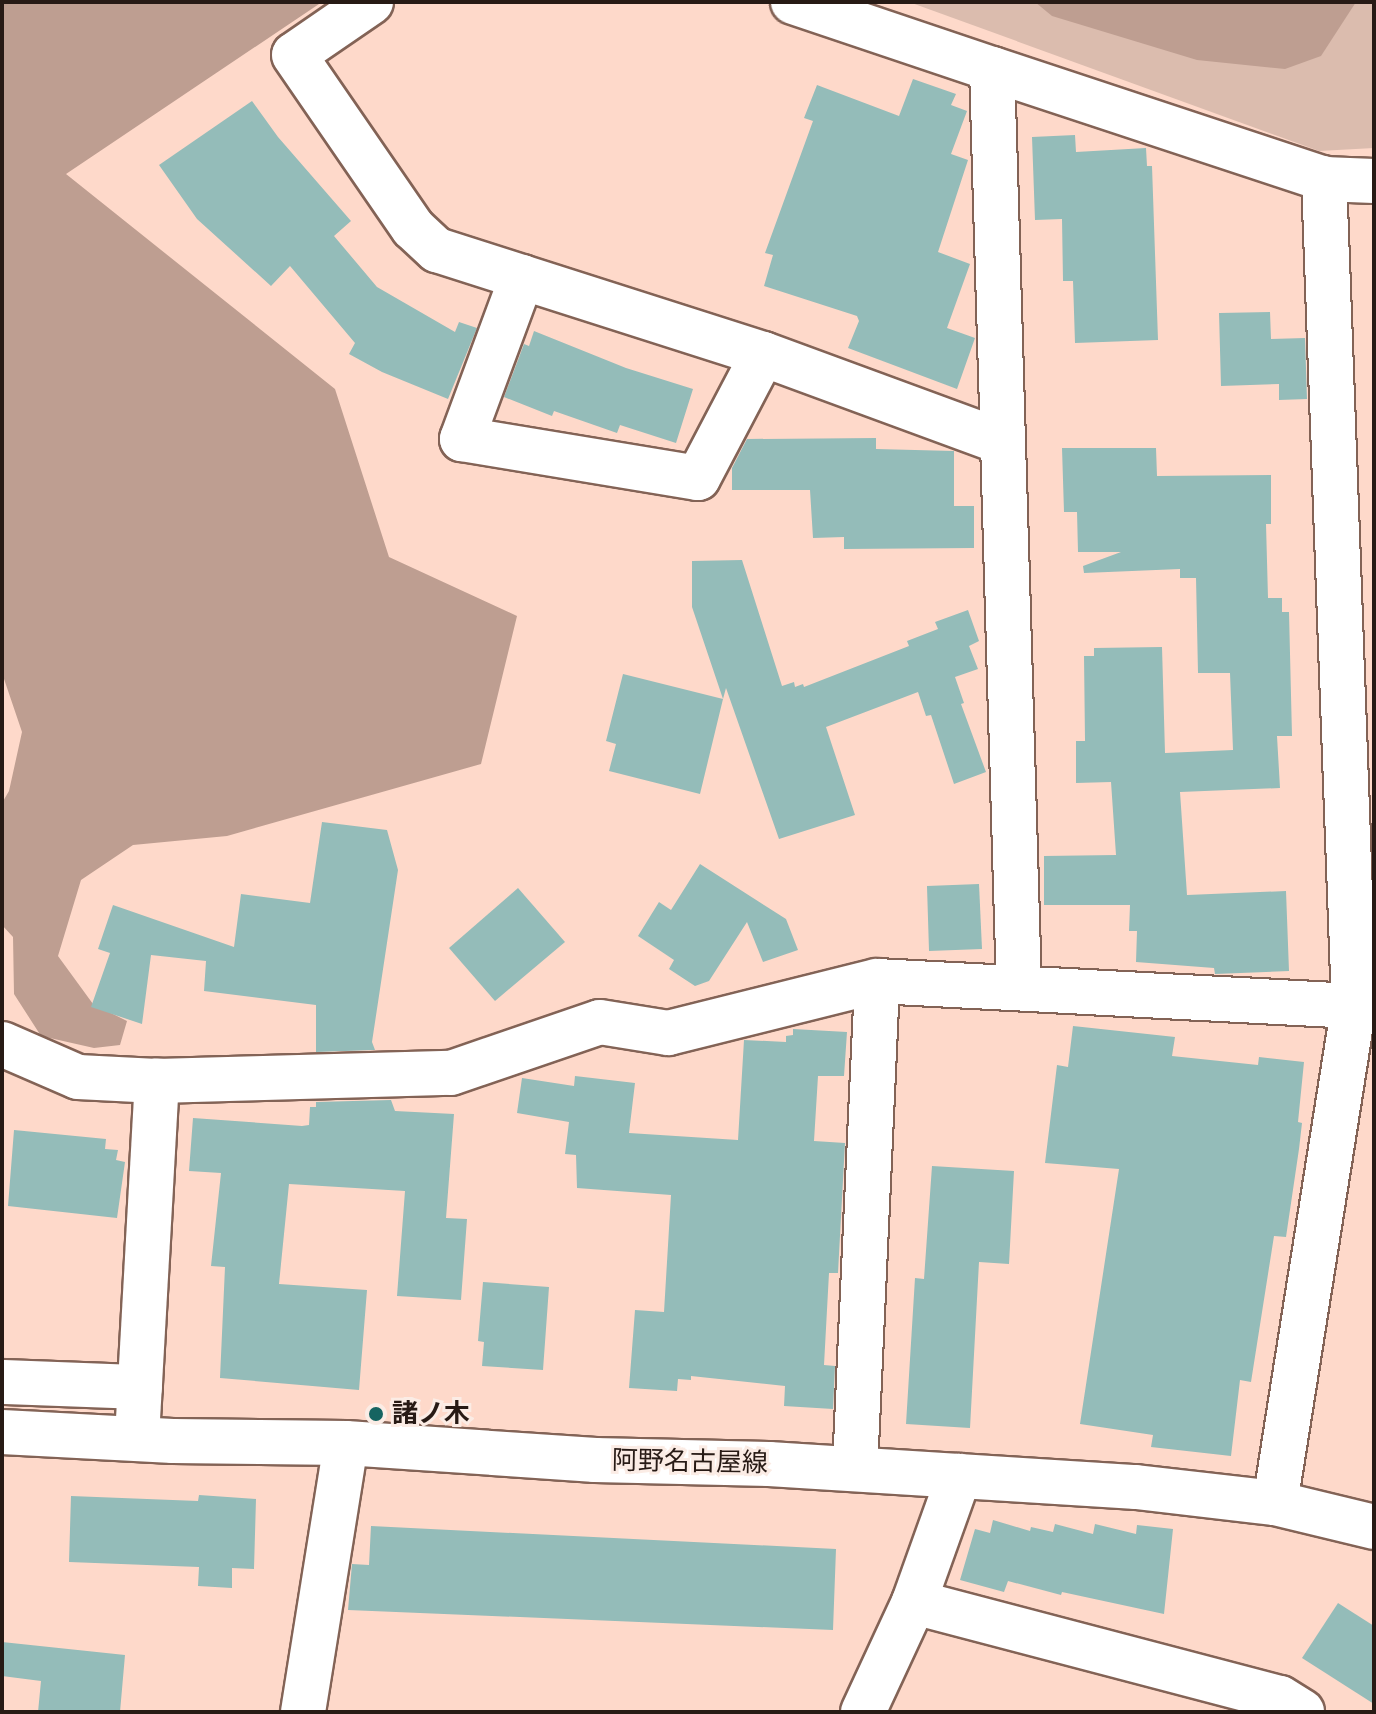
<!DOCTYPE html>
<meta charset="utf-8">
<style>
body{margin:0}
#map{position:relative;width:1376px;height:1714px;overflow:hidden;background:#fed9ca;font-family:Cabin,"Noto Sans JP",sans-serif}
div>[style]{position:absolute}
.green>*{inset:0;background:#dbbcae}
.forest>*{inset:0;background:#be9e91}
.building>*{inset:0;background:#94bcb9}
.roads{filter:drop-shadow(2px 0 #836356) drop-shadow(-2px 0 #836356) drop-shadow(0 2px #836356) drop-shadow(0 -2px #836356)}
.minor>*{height:44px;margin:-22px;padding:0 22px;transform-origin:22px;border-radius:22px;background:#fff}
.major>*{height:44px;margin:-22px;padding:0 22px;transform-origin:22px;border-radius:22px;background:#fff}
.dots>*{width:22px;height:22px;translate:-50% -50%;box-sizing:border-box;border:4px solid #fbece5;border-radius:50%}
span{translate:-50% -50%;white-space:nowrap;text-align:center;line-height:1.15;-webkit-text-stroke:6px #fbece5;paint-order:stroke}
.poi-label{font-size:26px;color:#271a15;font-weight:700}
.left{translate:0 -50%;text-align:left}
.street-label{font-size:26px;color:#271a15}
.frame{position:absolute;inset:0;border:4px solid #271a15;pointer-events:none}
</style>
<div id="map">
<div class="green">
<div style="clip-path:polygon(909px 2px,1374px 2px,1374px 148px,1319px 151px)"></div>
</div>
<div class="forest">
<div style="clip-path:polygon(2px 2px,322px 2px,66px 174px,335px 389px,389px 557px,517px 616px,481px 764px,227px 836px,133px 845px,81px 880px,58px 956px,93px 1004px,127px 1021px,120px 1045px,94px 1048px,41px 1036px,14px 994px,13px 937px,2px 925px,2px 803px,9px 791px,22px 732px,2px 673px)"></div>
<div style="clip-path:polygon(1035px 2px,1356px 2px,1321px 56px,1285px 69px,1197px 60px,1052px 16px)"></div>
</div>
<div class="building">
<div style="clip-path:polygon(913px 79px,956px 94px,951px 105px,967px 111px,951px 154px,968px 160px,938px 252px,970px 264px,947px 328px,975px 338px,957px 389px,848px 348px,859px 321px,857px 316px,764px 286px,773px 255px,765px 253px,813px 121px,804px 118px,817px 85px,899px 116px)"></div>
<div style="clip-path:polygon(252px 101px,278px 137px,351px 221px,334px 236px,377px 287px,455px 332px,459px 322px,477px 328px,448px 399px,382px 372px,349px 354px,355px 343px,290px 266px,271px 286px,197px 219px,159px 165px)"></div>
<div style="clip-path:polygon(1075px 135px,1076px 152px,1146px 148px,1147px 166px,1152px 166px,1158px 340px,1075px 343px,1073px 281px,1063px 281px,1062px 219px,1035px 220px,1032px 137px)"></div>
<div style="clip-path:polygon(1270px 312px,1271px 339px,1305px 338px,1307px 399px,1279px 400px,1279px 384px,1221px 386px,1219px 313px)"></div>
<div style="clip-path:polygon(534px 331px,626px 368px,693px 389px,676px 443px,620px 425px,617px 433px,554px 411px,552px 416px,504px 397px,524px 344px,529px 346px)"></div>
<div style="clip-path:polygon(876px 438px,876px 449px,954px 451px,954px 506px,974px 506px,974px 548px,844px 549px,844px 537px,813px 538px,810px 490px,732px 490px,732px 468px,747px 439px)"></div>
<div style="clip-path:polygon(1062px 448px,1156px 448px,1157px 476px,1271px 475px,1271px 524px,1266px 524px,1268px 598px,1282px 598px,1282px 612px,1289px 612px,1292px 736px,1277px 736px,1280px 788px,1180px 792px,1187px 895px,1286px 891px,1289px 971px,1215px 974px,1214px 968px,1136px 962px,1137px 931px,1129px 931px,1130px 905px,1044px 905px,1044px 856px,1116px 855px,1111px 782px,1076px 783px,1076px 741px,1085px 741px,1084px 656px,1094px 656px,1094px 648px,1162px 647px,1165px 753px,1233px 750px,1230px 673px,1198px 673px,1196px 578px,1180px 578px,1180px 569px,1084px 573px,1083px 566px,1121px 552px,1078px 552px,1077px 512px,1064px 512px)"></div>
<div style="clip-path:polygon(742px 560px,782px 686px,794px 682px,795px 687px,803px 684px,804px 687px,909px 646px,907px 641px,938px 629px,935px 622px,968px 610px,979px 641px,969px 646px,978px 669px,955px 677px,964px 703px,961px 704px,986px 772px,954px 784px,931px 715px,926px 716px,918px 692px,826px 727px,855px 815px,779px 839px,726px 688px,723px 699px,692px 607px,692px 561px)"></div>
<div style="clip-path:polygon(623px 674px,723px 699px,700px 794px,609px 771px,616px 744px,606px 741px)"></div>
<div style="clip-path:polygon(322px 822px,387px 830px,398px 870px,372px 1042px,375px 1050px,316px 1052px,316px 1005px,204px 991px,206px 961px,151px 955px,142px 1024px,91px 1007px,110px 953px,98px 949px,113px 905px,234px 947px,241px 894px,310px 903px)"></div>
<div style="clip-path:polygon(700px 864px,786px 919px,798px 950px,763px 962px,747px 922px,709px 981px,695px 986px,669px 969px,674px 960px,638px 936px,659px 902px,671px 910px)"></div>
<div style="clip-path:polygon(979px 884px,982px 949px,929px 951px,927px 886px)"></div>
<div style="clip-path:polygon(518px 888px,565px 942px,495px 1001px,449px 948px)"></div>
<div style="clip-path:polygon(1073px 1026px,1175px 1037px,1172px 1056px,1258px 1065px,1259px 1057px,1304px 1062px,1298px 1122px,1302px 1123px,1299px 1149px,1286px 1237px,1274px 1236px,1251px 1382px,1240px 1380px,1231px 1456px,1151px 1447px,1153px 1435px,1080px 1424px,1119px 1169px,1045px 1163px,1057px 1065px,1068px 1067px)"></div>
<div style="clip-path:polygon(793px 1029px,847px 1032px,844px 1076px,818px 1076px,814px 1141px,845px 1143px,838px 1273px,829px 1273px,824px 1365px,835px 1366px,833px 1409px,784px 1406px,785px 1386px,691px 1376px,691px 1380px,678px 1379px,677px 1391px,629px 1388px,635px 1310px,664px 1312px,671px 1195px,577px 1188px,576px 1155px,565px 1154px,569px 1122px,517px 1113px,522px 1078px,574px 1086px,575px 1076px,635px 1083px,629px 1133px,738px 1140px,744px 1040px,786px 1042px,786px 1036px,793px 1035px)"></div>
<div style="clip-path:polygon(391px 1100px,395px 1111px,454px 1114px,446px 1218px,467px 1219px,461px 1300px,397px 1296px,405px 1191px,289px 1184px,279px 1284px,367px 1290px,359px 1390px,220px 1378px,225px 1267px,211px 1266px,221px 1173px,189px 1171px,193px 1118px,302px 1126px,309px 1125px,310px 1107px,316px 1107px,316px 1102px)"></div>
<div style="clip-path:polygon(14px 1130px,106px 1139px,105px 1149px,118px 1150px,116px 1160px,125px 1162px,117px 1218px,8px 1206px)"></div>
<div style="clip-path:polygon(932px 1166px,1014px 1171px,1009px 1264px,979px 1262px,970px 1428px,906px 1424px,915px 1278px,924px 1279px)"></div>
<div style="clip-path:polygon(483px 1282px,549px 1287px,543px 1370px,482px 1366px,484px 1342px,478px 1341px)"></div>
<div style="clip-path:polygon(199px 1495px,256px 1499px,254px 1569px,232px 1568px,232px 1588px,198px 1586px,199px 1567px,69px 1562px,71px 1496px,198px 1501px)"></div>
<div style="clip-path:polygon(993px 1520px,1030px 1531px,1031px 1527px,1053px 1532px,1055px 1524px,1093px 1534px,1095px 1524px,1136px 1534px,1137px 1525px,1173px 1529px,1164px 1614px,1062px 1592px,1061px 1595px,1008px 1581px,1004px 1592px,960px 1580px,975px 1529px,990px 1533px)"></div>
<div style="clip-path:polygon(371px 1526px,836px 1549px,833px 1630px,348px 1610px,352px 1564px,369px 1565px)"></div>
<div style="clip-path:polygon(1338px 1603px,1374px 1626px,1374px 1704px,1302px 1658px)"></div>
<div style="clip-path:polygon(2px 1642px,125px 1655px,120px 1712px,38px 1712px,41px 1681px,2px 1676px)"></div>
</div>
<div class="roads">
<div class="minor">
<div style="left:371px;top:2px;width:93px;rotate:145.5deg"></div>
<div style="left:294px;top:55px;width:210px;rotate:55.5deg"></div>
<div style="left:413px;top:228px;width:33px;rotate:43deg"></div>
<div style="left:437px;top:250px;width:342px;rotate:17.7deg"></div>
<div style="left:763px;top:354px;width:252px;rotate:20.2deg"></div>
<div style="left:793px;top:2px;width:210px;rotate:18.6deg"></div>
<div style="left:522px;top:277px;width:173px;rotate:110.3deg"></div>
<div style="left:462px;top:439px;width:239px;rotate:9.4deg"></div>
<div style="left:698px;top:478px;width:140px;rotate:-62.3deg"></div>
<div style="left:1019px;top:988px;width:919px;rotate:-91.68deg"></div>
<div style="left:992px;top:69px;width:350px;rotate:18.3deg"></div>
<div style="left:1324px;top:179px;width:50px;rotate:2.3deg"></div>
<div style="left:2px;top:1044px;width:83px;rotate:23.5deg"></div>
<div style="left:78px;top:1077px;width:79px;rotate:2.9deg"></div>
<div style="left:157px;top:1081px;width:294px;rotate:-1.6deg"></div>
<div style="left:451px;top:1073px;width:157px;rotate:-18.9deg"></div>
<div style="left:600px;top:1022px;width:69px;rotate:9.2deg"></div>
<div style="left:668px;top:1033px;width:215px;rotate:-14deg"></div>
<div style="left:877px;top:981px;width:498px;rotate:3deg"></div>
<div style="left:2px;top:1382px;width:138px;rotate:2.1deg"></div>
<div style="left:137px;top:1437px;width:357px;rotate:-86.8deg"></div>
<div style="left:855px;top:1468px;width:487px;rotate:-87.4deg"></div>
<div style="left:1275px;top:1503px;width:505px;rotate:-81deg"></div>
<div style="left:1354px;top:1004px;width:826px;rotate:-92.08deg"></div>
<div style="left:914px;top:1602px;width:378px;rotate:14.7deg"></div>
<div style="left:1280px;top:1698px;width:26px;rotate:32deg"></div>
<div style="left:303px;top:1712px;width:272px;rotate:-80.9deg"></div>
<div style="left:863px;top:1712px;width:121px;rotate:-65.1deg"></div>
<div style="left:914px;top:1602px;width:134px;rotate:-70.3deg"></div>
</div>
<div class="major">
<div style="left:2px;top:1432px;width:171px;rotate:3deg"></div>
<div style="left:173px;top:1441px;width:173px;rotate:0.7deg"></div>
<div style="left:346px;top:1443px;width:250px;rotate:3.9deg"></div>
<div style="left:595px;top:1460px;width:174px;rotate:1.3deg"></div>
<div style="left:769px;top:1464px;width:368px;rotate:3.6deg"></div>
<div style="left:1136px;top:1487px;width:140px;rotate:6.6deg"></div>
<div style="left:1275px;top:1503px;width:102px;rotate:13.6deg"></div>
</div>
</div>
<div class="dots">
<div style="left:376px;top:1414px;background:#166461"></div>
</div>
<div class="poi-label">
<span class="left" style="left:392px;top:1414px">諸ノ木</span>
</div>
<div class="street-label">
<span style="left:690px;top:1462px;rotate:1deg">阿野名古屋線</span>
</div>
<div class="frame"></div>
</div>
